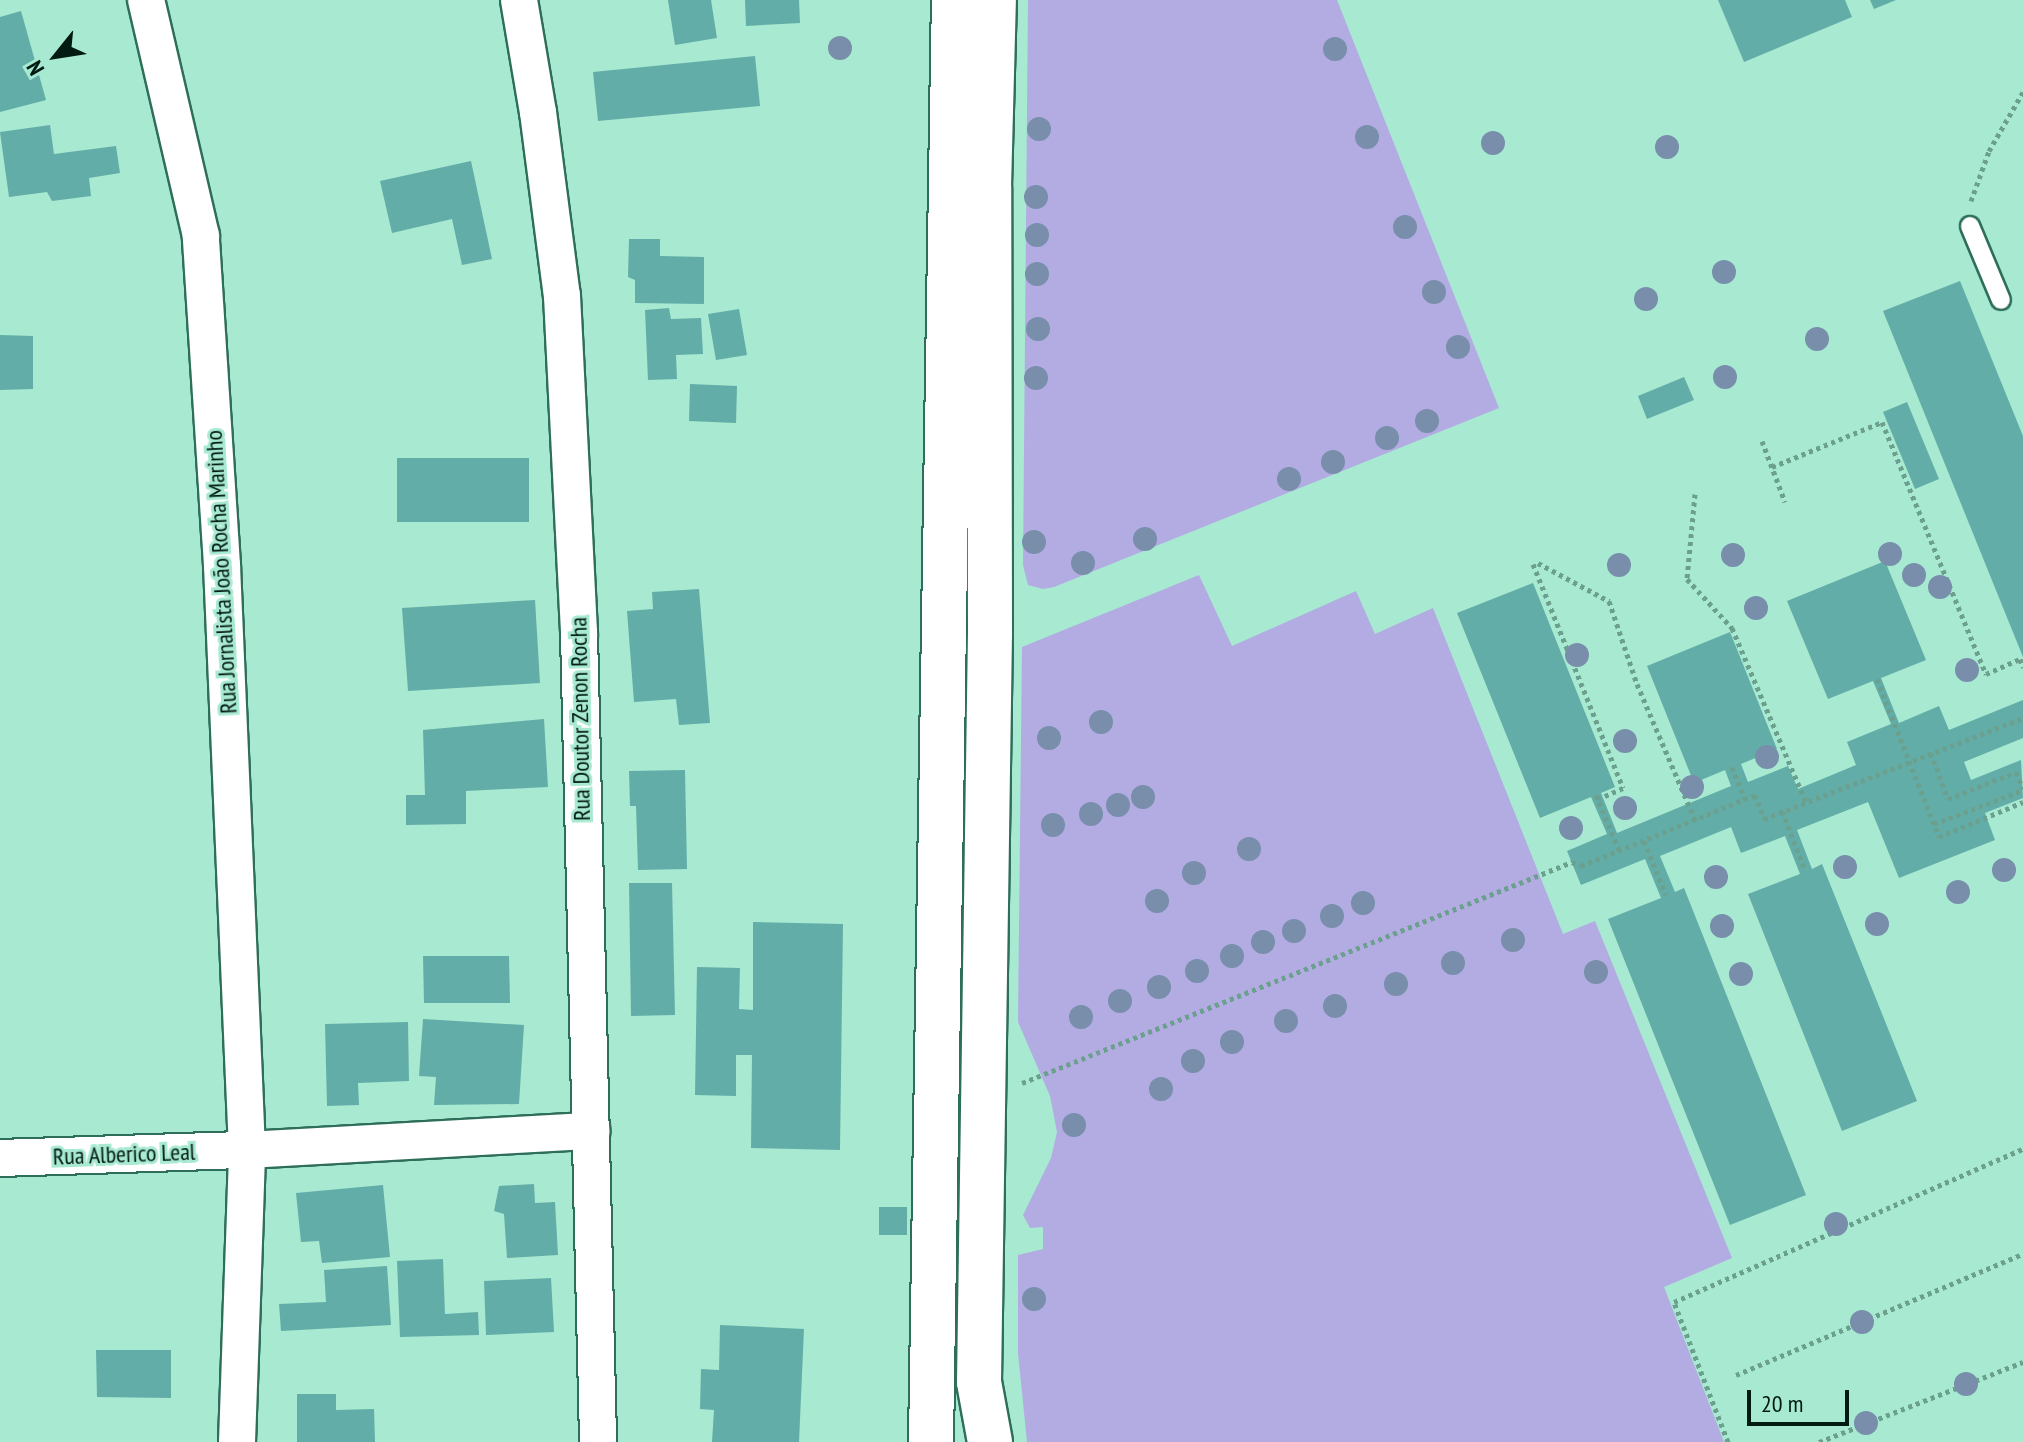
<!DOCTYPE html>
<meta charset="utf-8">
<style>
body{margin:0}
#map{position:relative;width:2023px;height:1442px;overflow:hidden;background:#a7e9d1;font-family:"PT Sans Narrow",sans-serif}
div>[style]{position:absolute}
.green>*{inset:0;background:#b2ace2}
.building>*{inset:0;background:#63ada8}
.path>*{height:5px;margin-top:-2.5px;transform-origin:0;background:repeating-linear-gradient(90deg,#6ca08e 0 4px,transparent 0 8px)}
.roads{filter:drop-shadow(2px 0 #2e6e5a) drop-shadow(-2px 0 #2e6e5a) drop-shadow(0 2px #2e6e5a) drop-shadow(0 -2px #2e6e5a)}
.lane>*{height:18px;margin:-9px;padding:0 9px;transform-origin:9px;border-radius:9px;background:#fff}
.street>*{height:36px;margin:-18px;padding:0 18px;transform-origin:18px;border-radius:18px;background:#fff}
.secondary>*{height:44px;margin:-22px;padding:0 22px;transform-origin:22px;border-radius:22px;background:#fff}
.trees>*{width:24px;height:24px;margin:-12px;border-radius:50%;background:#788eab}
span{translate:-50% -50%;white-space:nowrap;text-align:center;line-height:1.15;-webkit-text-stroke:6px #a7e9d1;paint-order:stroke}
.street-label{font-size:24px;color:#011a12}
.north{position:absolute;left:16px;top:16px;width:80px;height:80px;-webkit-text-stroke:6px #a7e9d1;paint-order:stroke;rotate:240deg;font-size:22px;font-weight:700;line-height:32px;text-align:center;color:#011a12}
.north::after{content:'';display:block;margin:auto;width:28px;height:36px;background:#011a12;clip-path:polygon(50% 0,100% 100%,50% 72%,0 100%)}
.scale{position:absolute;left:1747px;top:1390px;width:102px;height:36px;box-sizing:border-box;border:4px solid #011a12;border-top:0;padding-left:10px;font-size:24px;line-height:28px;white-space:nowrap;color:#011a12;-webkit-text-stroke:6px #a7e9d1;paint-order:stroke}
</style>
<div id="map">
<div class="green">
<div style="clip-path:polygon(1028px 0,1337px 0,1499px 408px,1054px 587px,1043px 589px,1028px 585px,1023px 565px)"></div>
<div style="clip-path:polygon(1199px 575px,1232px 646px,1356px 591px,1375px 634px,1433px 608px,1563px 934px,1595px 921px,1732px 1258px,1664px 1287px,1724px 1442px,1027px 1442px,1018px 1353px,1018px 1255px,1043px 1249px,1043px 1227px,1030px 1228px,1023px 1215px,1051px 1158px,1057px 1132px,1050px 1096px,1018px 1022px,1022px 647px)"></div>
</div>
<div class="building">
<div style="clip-path:polygon(668px 0,711px 0,717px 38px,675px 45px)"></div>
<div style="clip-path:polygon(745px 0,799px 0,800px 23px,746px 26px)"></div>
<div style="clip-path:polygon(1718px 0,1845px 0,1852px 17px,1744px 62px)"></div>
<div style="clip-path:polygon(1870px 0,1896px 0,1874px 9px)"></div>
<div style="clip-path:polygon(21px 11px,46px 100px,0 112px,0 17px)"></div>
<div style="clip-path:polygon(755px 56px,760px 106px,598px 121px,593px 72px)"></div>
<div style="clip-path:polygon(50px 125px,54px 154px,116px 146px,120px 173px,89px 178px,91px 196px,52px 201px,47px 192px,9px 197px,0 132px)"></div>
<div style="clip-path:polygon(471px 161px,492px 259px,462px 265px,452px 219px,392px 233px,380px 181px)"></div>
<div style="clip-path:polygon(629px 239px,660px 239px,660px 256px,704px 257px,704px 304px,635px 303px,635px 280px,628px 277px)"></div>
<div style="clip-path:polygon(1960px 281px,2023px 436px,2023px 657px,1883px 311px)"></div>
<div style="clip-path:polygon(669px 308px,671px 319px,701px 318px,703px 354px,676px 355px,677px 379px,648px 380px,645px 310px)"></div>
<div style="clip-path:polygon(739px 309px,747px 355px,716px 360px,708px 314px)"></div>
<div style="clip-path:polygon(0 335px,33px 336px,33px 389px,0 390px)"></div>
<div style="clip-path:polygon(1684px 377px,1694px 400px,1647px 419px,1638px 396px)"></div>
<div style="clip-path:polygon(690px 384px,737px 386px,736px 423px,689px 421px)"></div>
<div style="clip-path:polygon(1907px 402px,1939px 479px,1915px 489px,1883px 412px)"></div>
<div style="clip-path:polygon(397px 458px,529px 458px,529px 522px,397px 522px)"></div>
<div style="clip-path:polygon(1885px 561px,1926px 660px,1881px 678px,1899px 723px,1939px 706px,1949px 730px,2023px 700px,2023px 738px,1964px 762px,1971px 780px,2021px 760px,2023px 798px,1985px 813px,1995px 840px,1899px 878px,1868px 802px,1797px 830px,1812px 869px,1822px 864px,1917px 1101px,1842px 1131px,1748px 894px,1800px 874px,1785px 836px,1741px 853px,1731px 827px,1660px 856px,1675px 892px,1684px 888px,1806px 1195px,1730px 1225px,1608px 919px,1661px 898px,1645px 859px,1581px 885px,1567px 851px,1607px 834px,1591px 797px,1540px 818px,1457px 613px,1533px 583px,1615px 787px,1601px 793px,1617px 833px,1731px 786px,1725px 770px,1694px 783px,1647px 666px,1730px 632px,1777px 749px,1741px 764px,1748px 782px,1788px 766px,1798px 789px,1856px 765px,1847px 742px,1891px 724px,1873px 681px,1828px 699px,1787px 601px)"></div>
<div style="clip-path:polygon(699px 589px,710px 723px,679px 725px,676px 699px,634px 702px,627px 611px,653px 609px,652px 592px)"></div>
<div style="clip-path:polygon(535px 600px,540px 683px,408px 691px,402px 608px)"></div>
<div style="clip-path:polygon(544px 719px,548px 787px,466px 791px,466px 824px,406px 825px,406px 795px,425px 795px,423px 730px)"></div>
<div style="clip-path:polygon(685px 770px,687px 869px,638px 870px,636px 806px,630px 806px,629px 771px)"></div>
<div style="clip-path:polygon(629px 883px,672px 883px,675px 1015px,631px 1016px)"></div>
<div style="clip-path:polygon(753px 922px,843px 924px,840px 1150px,751px 1148px,752px 1055px,736px 1055px,736px 1096px,695px 1095px,697px 967px,740px 968px,739px 1009px,753px 1010px)"></div>
<div style="clip-path:polygon(423px 956px,509px 956px,510px 1003px,424px 1003px)"></div>
<div style="clip-path:polygon(423px 1019px,524px 1025px,519px 1104px,434px 1105px,436px 1077px,419px 1076px)"></div>
<div style="clip-path:polygon(408px 1022px,409px 1081px,358px 1083px,359px 1105px,327px 1106px,325px 1024px)"></div>
<div style="clip-path:polygon(534px 1184px,535px 1203px,555px 1202px,558px 1255px,507px 1258px,504px 1214px,494px 1211px,499px 1186px)"></div>
<div style="clip-path:polygon(383px 1185px,390px 1257px,322px 1263px,319px 1241px,301px 1242px,296px 1193px)"></div>
<div style="clip-path:polygon(879px 1207px,907px 1207px,907px 1235px,879px 1235px)"></div>
<div style="clip-path:polygon(443px 1259px,445px 1314px,478px 1312px,479px 1335px,400px 1337px,397px 1261px)"></div>
<div style="clip-path:polygon(387px 1266px,391px 1325px,281px 1331px,279px 1304px,326px 1302px,324px 1270px)"></div>
<div style="clip-path:polygon(551px 1278px,554px 1332px,486px 1335px,484px 1281px)"></div>
<div style="clip-path:polygon(720px 1325px,804px 1329px,799px 1442px,712px 1442px,714px 1410px,700px 1409px,701px 1369px,719px 1370px)"></div>
<div style="clip-path:polygon(96px 1350px,171px 1350px,171px 1398px,97px 1397px)"></div>
<div style="clip-path:polygon(297px 1394px,336px 1394px,336px 1410px,374px 1409px,375px 1442px,297px 1442px)"></div>
</div>
<div class="path">
<div style="left:1971px;top:201px;width:53px;rotate:-70.2deg"></div>
<div style="left:1989px;top:151px;width:68px;rotate:-60deg"></div>
<div style="left:1762px;top:441px;width:65px;rotate:69.3deg"></div>
<div style="left:1772px;top:467px;width:119px;rotate:-22.2deg"></div>
<div style="left:1882px;top:422px;width:273px;rotate:67.6deg"></div>
<div style="left:1986px;top:674px;width:37px;rotate:-24deg"></div>
<div style="left:2020px;top:659px;width:9px;rotate:69deg"></div>
<div style="left:1695px;top:494px;width:85px;rotate:95.4deg"></div>
<div style="left:1687px;top:579px;width:67px;rotate:47.4deg"></div>
<div style="left:1732px;top:628px;width:189px;rotate:67deg"></div>
<div style="left:1538px;top:563px;width:81px;rotate:28.2deg"></div>
<div style="left:1609px;top:601px;width:88px;rotate:71.4deg"></div>
<div style="left:1637px;top:684px;width:148px;rotate:66.9deg"></div>
<div style="left:1533px;top:564px;width:241px;rotate:68.1deg"></div>
<div style="left:1623px;top:788px;width:27px;rotate:156deg"></div>
<div style="left:1877px;top:679px;width:170px;rotate:68.6deg"></div>
<div style="left:1939px;top:837px;width:91px;rotate:-22.6deg"></div>
<div style="left:1931px;top:753px;width:49px;rotate:69.7deg"></div>
<div style="left:1948px;top:799px;width:73px;rotate:-21.7deg"></div>
<div style="left:2016px;top:772px;width:18px;rotate:68deg"></div>
<div style="left:1732px;top:767px;width:35px;rotate:68deg"></div>
<div style="left:1596px;top:795px;width:60px;rotate:67.3deg"></div>
<div style="left:1782px;top:811px;width:63px;rotate:68.7deg"></div>
<div style="left:1934px;top:824px;width:95px;rotate:-20.9deg"></div>
<div style="left:1644px;top:841px;width:58px;rotate:67.8deg"></div>
<div style="left:1022px;top:1083px;width:593px;rotate:-21.89deg"></div>
<div style="left:1572px;top:862px;width:10px;rotate:24deg"></div>
<div style="left:1581px;top:866px;width:188px;rotate:-22.2deg"></div>
<div style="left:1755px;top:795px;width:26px;rotate:69deg"></div>
<div style="left:1764px;top:819px;width:278px;rotate:-21.3deg"></div>
<div style="left:1736px;top:1375px;width:311px;rotate:-22.9deg"></div>
<div style="left:1728px;top:1442px;width:150px;rotate:-111.1deg"></div>
<div style="left:1674px;top:1302px;width:381px;rotate:-23.7deg"></div>
<div style="left:1819px;top:1442px;width:219px;rotate:-21.4deg"></div>
</div>
<div class="roads">
<div class="lane">
<div style="left:1970px;top:226px;width:80px;rotate:67.3deg"></div>
</div>
<div class="street">
<div style="left:519px;top:0;width:114px;rotate:80.4deg"></div>
<div style="left:538px;top:112px;width:186px;rotate:82.6deg"></div>
<div style="left:562px;top:296px;width:337px;rotate:87.1deg"></div>
<div style="left:579px;top:633px;width:809px;rotate:88.65deg"></div>
<div style="left:0;top:1158px;width:247px;rotate:-1.9deg"></div>
<div style="left:247px;top:1150px;width:586px;rotate:-92.45deg"></div>
<div style="left:222px;top:565px;width:330px;rotate:-93.7deg"></div>
<div style="left:201px;top:236px;width:242px;rotate:-103.1deg"></div>
<div style="left:237px;top:1442px;width:292px;rotate:-88deg"></div>
<div style="left:247px;top:1150px;width:345px;rotate:-3.2deg"></div>
</div>
<div class="secondary">
<div style="left:931px;top:1442px;width:1442px;rotate:-89.09deg"></div>
<div style="left:990px;top:1442px;width:61px;rotate:-100.4deg"></div>
<div style="left:979px;top:1382px;width:748px;rotate:-89.16deg"></div>
<div style="left:990px;top:634px;width:447px;rotate:-90.1deg"></div>
<div style="left:989px;top:187px;width:187px;rotate:-88.5deg"></div>
</div>
</div>
<div class="trees">
<div style="left:840px;top:48px"></div>
<div style="left:1335px;top:49px"></div>
<div style="left:1039px;top:129px"></div>
<div style="left:1367px;top:137px"></div>
<div style="left:1493px;top:143px"></div>
<div style="left:1667px;top:147px"></div>
<div style="left:1036px;top:197px"></div>
<div style="left:1405px;top:227px"></div>
<div style="left:1037px;top:235px"></div>
<div style="left:1724px;top:272px"></div>
<div style="left:1037px;top:274px"></div>
<div style="left:1434px;top:292px"></div>
<div style="left:1646px;top:299px"></div>
<div style="left:1038px;top:329px"></div>
<div style="left:1817px;top:339px"></div>
<div style="left:1458px;top:347px"></div>
<div style="left:1725px;top:377px"></div>
<div style="left:1036px;top:378px"></div>
<div style="left:1427px;top:421px"></div>
<div style="left:1387px;top:438px"></div>
<div style="left:1333px;top:462px"></div>
<div style="left:1289px;top:479px"></div>
<div style="left:1145px;top:539px"></div>
<div style="left:1034px;top:542px"></div>
<div style="left:1890px;top:554px"></div>
<div style="left:1733px;top:555px"></div>
<div style="left:1083px;top:563px"></div>
<div style="left:1619px;top:565px"></div>
<div style="left:1914px;top:575px"></div>
<div style="left:1940px;top:587px"></div>
<div style="left:1756px;top:608px"></div>
<div style="left:1577px;top:655px"></div>
<div style="left:1967px;top:670px"></div>
<div style="left:1101px;top:722px"></div>
<div style="left:1049px;top:738px"></div>
<div style="left:1625px;top:741px"></div>
<div style="left:1767px;top:757px"></div>
<div style="left:1692px;top:787px"></div>
<div style="left:1143px;top:797px"></div>
<div style="left:1118px;top:805px"></div>
<div style="left:1625px;top:808px"></div>
<div style="left:1091px;top:814px"></div>
<div style="left:1053px;top:825px"></div>
<div style="left:1571px;top:828px"></div>
<div style="left:1249px;top:849px"></div>
<div style="left:1845px;top:867px"></div>
<div style="left:2004px;top:870px"></div>
<div style="left:1194px;top:873px"></div>
<div style="left:1716px;top:877px"></div>
<div style="left:1958px;top:892px"></div>
<div style="left:1157px;top:901px"></div>
<div style="left:1363px;top:903px"></div>
<div style="left:1332px;top:916px"></div>
<div style="left:1877px;top:924px"></div>
<div style="left:1722px;top:926px"></div>
<div style="left:1294px;top:931px"></div>
<div style="left:1513px;top:940px"></div>
<div style="left:1263px;top:942px"></div>
<div style="left:1232px;top:956px"></div>
<div style="left:1453px;top:963px"></div>
<div style="left:1197px;top:971px"></div>
<div style="left:1596px;top:972px"></div>
<div style="left:1741px;top:974px"></div>
<div style="left:1396px;top:984px"></div>
<div style="left:1159px;top:987px"></div>
<div style="left:1120px;top:1001px"></div>
<div style="left:1335px;top:1006px"></div>
<div style="left:1081px;top:1017px"></div>
<div style="left:1286px;top:1021px"></div>
<div style="left:1232px;top:1042px"></div>
<div style="left:1193px;top:1061px"></div>
<div style="left:1161px;top:1089px"></div>
<div style="left:1074px;top:1125px"></div>
<div style="left:1836px;top:1224px"></div>
<div style="left:1034px;top:1299px"></div>
<div style="left:1862px;top:1322px"></div>
<div style="left:1966px;top:1384px"></div>
<div style="left:1866px;top:1423px"></div>
</div>
<div class="street-label">
<span style="left:221px;top:572px;rotate:-93deg">Rua Jornalista João Rocha Marinho</span>
<span style="left:580px;top:719px;rotate:-91deg">Rua Doutor Zenon Rocha</span>
<span style="left:124px;top:1154px;rotate:-2deg">Rua Alberico Leal</span>
</div>
<div class="north">N</div>
<div class="scale">20 m</div>
</div>
